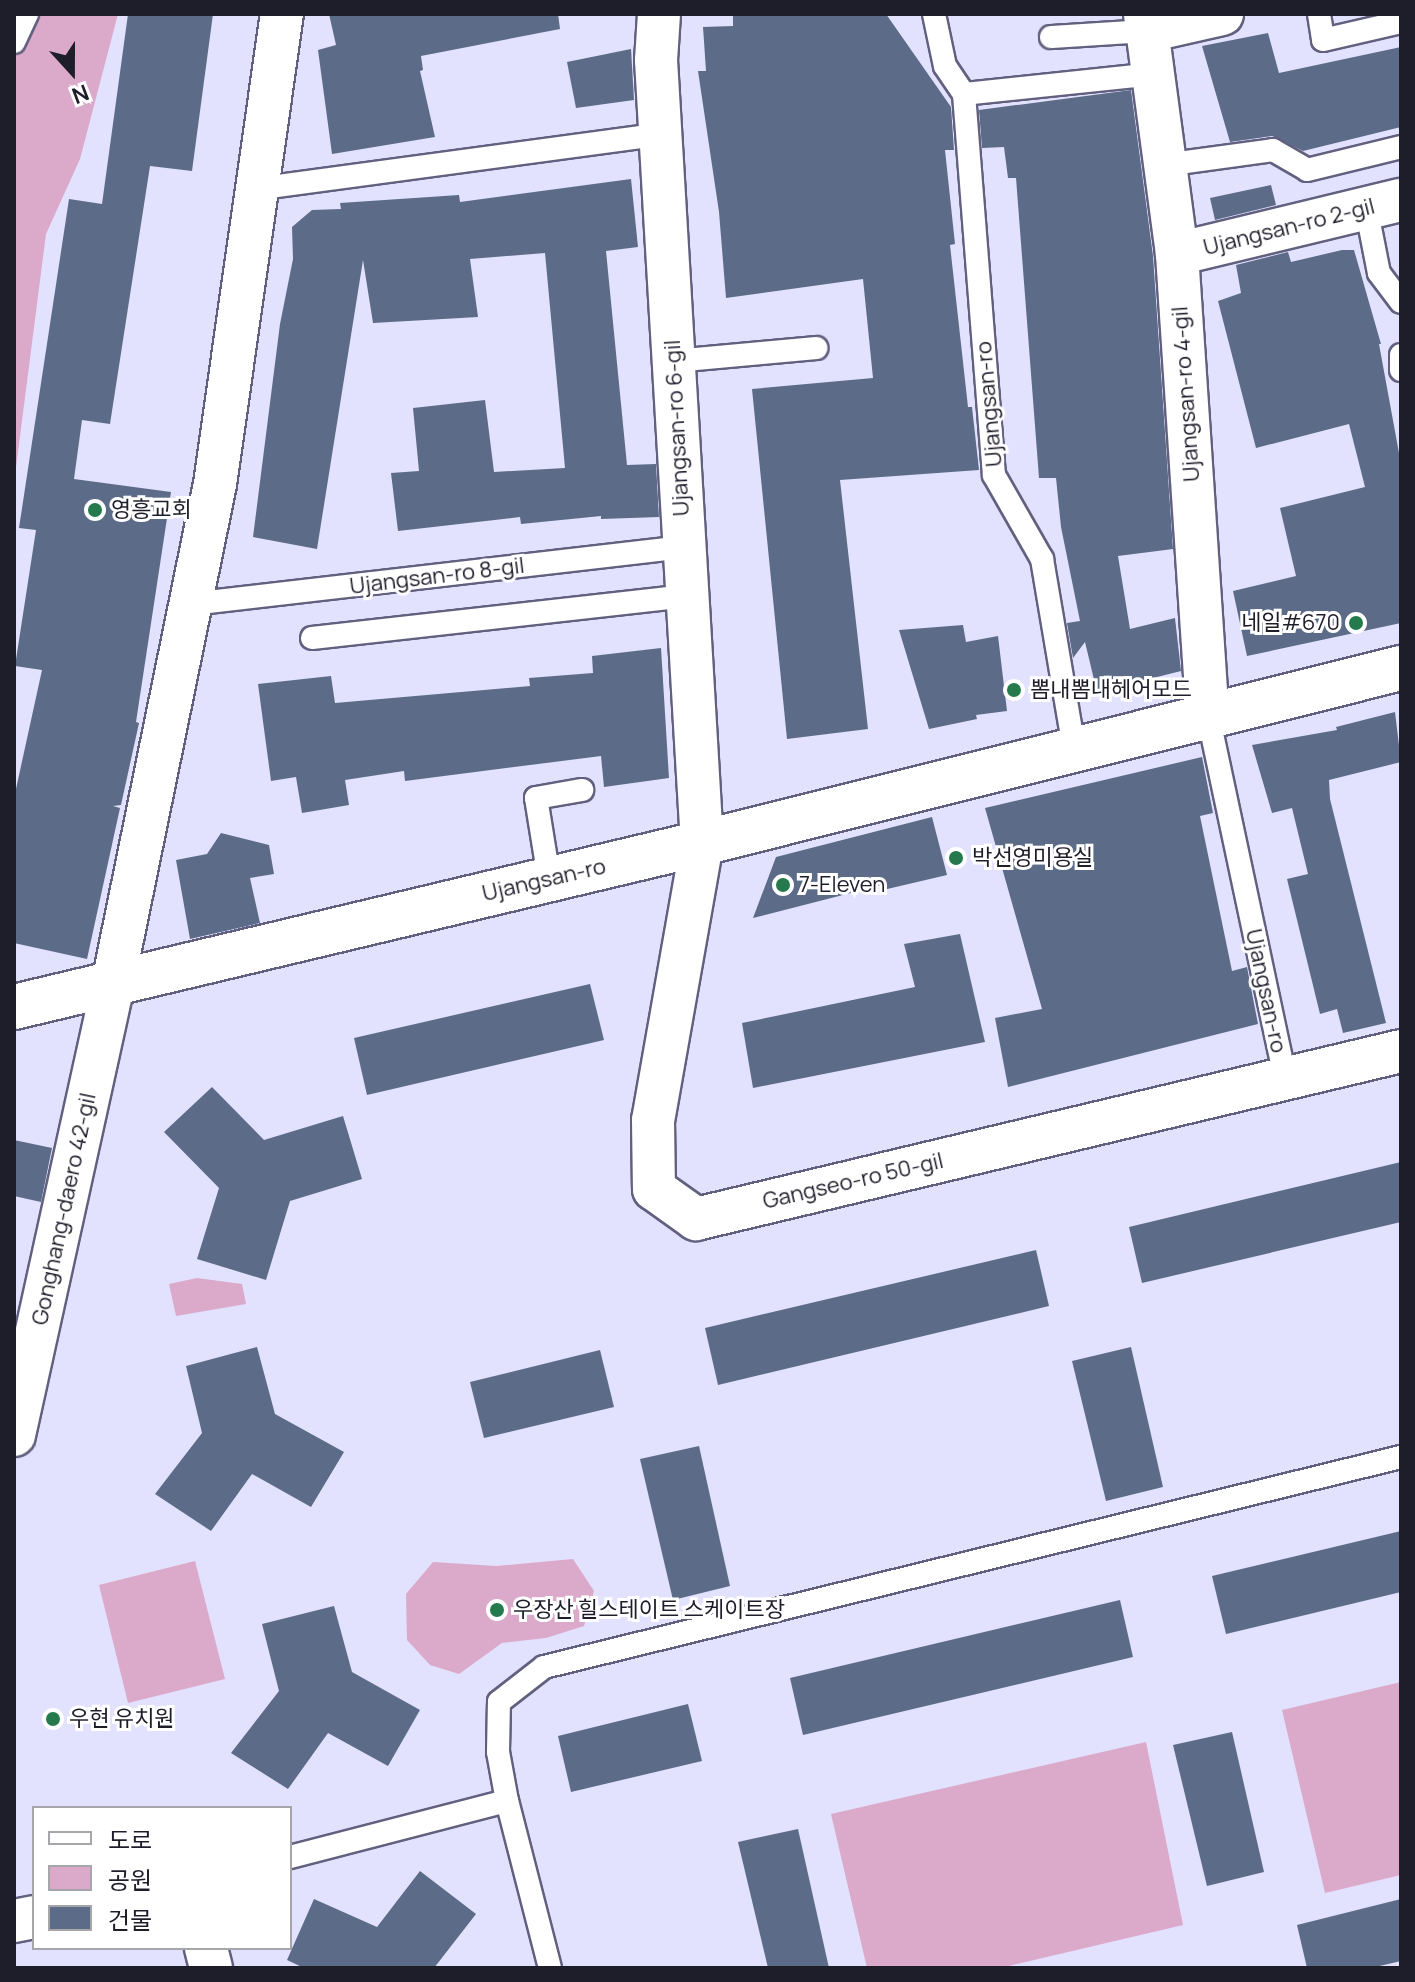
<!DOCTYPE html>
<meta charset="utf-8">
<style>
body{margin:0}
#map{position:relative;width:1415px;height:1982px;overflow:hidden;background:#e2e1fe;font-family:Manrope,"Noto Sans KR",sans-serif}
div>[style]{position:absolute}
.green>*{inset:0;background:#dbaaca}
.building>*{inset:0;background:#5c6c88}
.roads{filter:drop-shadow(2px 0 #62607f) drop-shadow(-2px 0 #62607f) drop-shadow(0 2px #62607f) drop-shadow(0 -2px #62607f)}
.lane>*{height:22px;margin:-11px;padding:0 11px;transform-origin:11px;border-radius:11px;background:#fff}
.street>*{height:42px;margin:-21px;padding:0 21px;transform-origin:21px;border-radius:21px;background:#fff}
.secondary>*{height:44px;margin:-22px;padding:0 22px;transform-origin:22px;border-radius:22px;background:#fff}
.dots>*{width:22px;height:22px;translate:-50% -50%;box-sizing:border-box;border:4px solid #fff;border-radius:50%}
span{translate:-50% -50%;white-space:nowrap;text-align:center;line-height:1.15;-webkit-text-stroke:6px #fff;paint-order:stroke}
.street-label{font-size:22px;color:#1e1d2a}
.poi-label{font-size:22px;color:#1e1d2a}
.left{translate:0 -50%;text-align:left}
.right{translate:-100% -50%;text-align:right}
.frame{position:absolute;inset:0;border:16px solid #1e1d2a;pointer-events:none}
.legend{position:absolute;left:32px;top:1806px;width:260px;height:144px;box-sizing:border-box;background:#fff;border:2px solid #a5a5aa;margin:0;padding:10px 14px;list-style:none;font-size:24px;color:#1e1d2a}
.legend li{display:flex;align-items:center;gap:16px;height:40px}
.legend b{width:40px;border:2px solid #a5a5aa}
.north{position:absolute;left:32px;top:32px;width:80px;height:80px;-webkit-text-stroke:6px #fff;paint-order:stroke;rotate:159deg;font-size:22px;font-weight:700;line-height:32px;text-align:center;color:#1e1d2a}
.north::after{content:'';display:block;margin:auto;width:28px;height:36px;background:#1e1d2a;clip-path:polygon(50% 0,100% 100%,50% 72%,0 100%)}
</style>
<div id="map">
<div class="green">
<div style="clip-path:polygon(14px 14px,118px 14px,80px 159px,46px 234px,14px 483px)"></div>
<div style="clip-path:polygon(197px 1278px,242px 1284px,246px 1304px,176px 1316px,169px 1284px)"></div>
<div style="clip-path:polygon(573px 1559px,594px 1591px,584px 1626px,546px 1638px,502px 1643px,459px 1674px,430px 1665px,407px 1640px,406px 1594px,433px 1562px,496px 1566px)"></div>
<div style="clip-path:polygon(195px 1561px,225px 1679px,128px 1703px,99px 1585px)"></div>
<div style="clip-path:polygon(1401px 1682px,1401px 1875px,1325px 1893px,1282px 1710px)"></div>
<div style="clip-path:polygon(1146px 1742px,1183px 1925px,1000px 1968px,867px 1968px,831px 1814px)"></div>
</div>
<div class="building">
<div style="clip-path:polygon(128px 14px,213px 14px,192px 171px,150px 166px,110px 424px,82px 420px,74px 479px,171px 492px,136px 722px,139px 723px,121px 805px,113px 806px,120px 808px,87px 959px,14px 943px,14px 798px,42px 670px,15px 666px,36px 530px,19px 528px,69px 199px,102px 204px)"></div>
<div style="clip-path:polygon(329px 14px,558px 14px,560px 29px,421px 56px,423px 70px,420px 71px,435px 137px,332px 154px,318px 50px,336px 45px)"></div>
<div style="clip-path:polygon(733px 14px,886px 14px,951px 107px,954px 150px,945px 150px,955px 244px,950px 245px,968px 407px,972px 407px,979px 470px,840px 480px,868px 729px,787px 739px,752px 389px,873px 378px,863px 279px,726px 298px,719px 212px,698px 71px,706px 71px,703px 27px,733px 26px)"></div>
<div style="clip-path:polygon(1268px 33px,1279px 73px,1401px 47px,1401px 127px,1303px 151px,1272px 136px,1230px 142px,1202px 46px)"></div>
<div style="clip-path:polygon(631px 49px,634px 100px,576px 108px,567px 62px)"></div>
<div style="clip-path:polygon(1131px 90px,1153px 256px,1173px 549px,1118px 556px,1130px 629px,1175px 618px,1181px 671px,1097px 692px,1085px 642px,1073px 658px,1067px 623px,1080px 621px,1061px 527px,1056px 478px,1039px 478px,1016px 178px,1008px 178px,1004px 147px,982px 148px,979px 110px)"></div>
<div style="clip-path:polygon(631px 179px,638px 247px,606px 251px,627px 465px,656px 464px,659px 517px,601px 519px,601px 516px,521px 524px,520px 517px,398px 531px,391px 473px,419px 471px,413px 408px,485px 400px,494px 472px,565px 468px,545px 253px,470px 259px,478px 317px,373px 323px,363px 260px,317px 549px,253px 537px,280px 324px,293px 259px,292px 227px,312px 210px,341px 209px,340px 203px,459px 195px,460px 202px)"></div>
<div style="clip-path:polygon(1271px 185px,1276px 205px,1215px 220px,1210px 198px)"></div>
<div style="clip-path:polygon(1342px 250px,1354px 250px,1381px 344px,1379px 344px,1401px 464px,1401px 623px,1247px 656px,1233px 591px,1296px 576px,1280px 508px,1365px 487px,1349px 424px,1256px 448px,1218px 301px,1241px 293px,1236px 265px,1288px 252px,1291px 262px)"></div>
<div style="clip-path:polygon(963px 625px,966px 642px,998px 636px,1007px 711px,976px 715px,977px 719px,929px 729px,899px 630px)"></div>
<div style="clip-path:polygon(661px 648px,669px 778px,604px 787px,601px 756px,405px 781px,404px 771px,345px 780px,349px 805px,302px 813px,296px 777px,271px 781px,258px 684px,331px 676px,335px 703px,530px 686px,529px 678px,593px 673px,592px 656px)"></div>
<div style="clip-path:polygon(1395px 712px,1401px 762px,1329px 780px,1330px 799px,1386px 1023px,1343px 1033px,1337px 1009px,1320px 1014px,1287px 879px,1308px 874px,1292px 808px,1272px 813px,1252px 745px,1337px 730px,1336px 727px)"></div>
<div style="clip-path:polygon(1202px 757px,1213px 813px,1200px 816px,1232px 971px,1247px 967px,1258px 1024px,1008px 1087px,995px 1018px,1042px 1009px,985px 808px)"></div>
<div style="clip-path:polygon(932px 817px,947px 875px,883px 890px,882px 885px,753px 918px,776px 857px)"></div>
<div style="clip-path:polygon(221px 833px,269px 845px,274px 874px,250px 878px,260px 923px,190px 939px,176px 860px,207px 854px)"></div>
<div style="clip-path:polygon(960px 934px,985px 1042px,753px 1088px,742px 1023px,915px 987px,904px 944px)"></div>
<div style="clip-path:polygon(590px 984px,604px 1040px,367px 1095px,354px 1038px)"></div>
<div style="clip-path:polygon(212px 1087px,264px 1140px,343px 1116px,362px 1179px,290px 1201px,266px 1280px,197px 1259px,219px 1188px,164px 1132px)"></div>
<div style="clip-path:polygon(14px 1140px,52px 1148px,41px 1202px,14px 1196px)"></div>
<div style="clip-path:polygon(1401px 1162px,1401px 1222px,1142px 1283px,1129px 1227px)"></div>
<div style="clip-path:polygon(1036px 1250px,1049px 1306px,718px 1385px,705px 1328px)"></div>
<div style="clip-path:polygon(257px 1347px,275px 1414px,344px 1452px,311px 1507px,252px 1474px,211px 1531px,155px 1494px,202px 1433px,186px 1366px)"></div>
<div style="clip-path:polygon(1131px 1347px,1163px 1487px,1106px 1501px,1072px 1361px)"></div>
<div style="clip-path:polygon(600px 1350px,614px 1407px,484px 1438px,470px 1382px)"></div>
<div style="clip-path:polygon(699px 1446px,730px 1586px,673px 1600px,640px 1459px)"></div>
<div style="clip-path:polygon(1401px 1531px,1401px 1592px,1226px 1634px,1212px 1576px)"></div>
<div style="clip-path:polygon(1120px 1600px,1133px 1657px,803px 1735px,790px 1678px)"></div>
<div style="clip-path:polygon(334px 1606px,352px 1672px,420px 1710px,388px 1766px,328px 1733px,288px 1789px,231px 1753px,279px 1691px,262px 1624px)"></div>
<div style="clip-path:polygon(688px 1704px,702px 1761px,571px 1792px,558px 1736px)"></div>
<div style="clip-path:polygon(1232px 1732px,1264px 1872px,1207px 1886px,1173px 1745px)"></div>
<div style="clip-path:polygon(798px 1829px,829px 1968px,768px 1968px,738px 1842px)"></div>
<div style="clip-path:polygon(420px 1871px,476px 1914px,434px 1968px,304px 1968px,287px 1960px,314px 1899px,377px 1927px)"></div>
<div style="clip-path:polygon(1401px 1899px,1401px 1961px,1371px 1968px,1307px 1968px,1297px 1925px)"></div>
</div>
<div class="roads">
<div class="lane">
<div style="left:934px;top:14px;width:53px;rotate:78.1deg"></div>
<div style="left:945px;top:66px;width:34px;rotate:56deg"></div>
<div style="left:1319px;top:14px;width:26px;rotate:81deg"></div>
<div style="left:1323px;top:40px;width:80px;rotate:-13deg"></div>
<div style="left:1051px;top:37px;width:96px;rotate:-3.6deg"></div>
<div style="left:14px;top:42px;width:31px;rotate:-65deg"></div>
<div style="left:964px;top:94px;width:382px;rotate:85.5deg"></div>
<div style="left:994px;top:475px;width:97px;rotate:60.3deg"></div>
<div style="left:1042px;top:559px;width:193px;rotate:80.4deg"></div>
<div style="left:964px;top:94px;width:190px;rotate:-6deg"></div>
<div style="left:1164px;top:165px;width:110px;rotate:-7.8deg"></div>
<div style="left:1273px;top:150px;width:39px;rotate:30deg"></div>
<div style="left:1307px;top:170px;width:97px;rotate:-13.7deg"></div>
<div style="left:256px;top:189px;width:409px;rotate:-7.7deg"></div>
<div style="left:1366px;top:207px;width:67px;rotate:78.9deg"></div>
<div style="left:1379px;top:273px;width:36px;rotate:53deg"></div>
<div style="left:1401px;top:355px;width:15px;rotate:90deg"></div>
<div style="left:674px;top:361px;width:143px;rotate:-5.2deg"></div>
<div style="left:191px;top:604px;width:496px;rotate:-6.6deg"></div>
<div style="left:312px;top:638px;width:377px;rotate:-6.4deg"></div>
<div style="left:1208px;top:715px;width:371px;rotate:78deg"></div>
<div style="left:549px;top:878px;width:81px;rotate:-99.2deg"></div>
<div style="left:536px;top:798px;width:47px;rotate:-9.9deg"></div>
<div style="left:290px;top:1857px;width:224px;rotate:-14.5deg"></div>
<div style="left:550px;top:1968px;width:172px;rotate:-104.4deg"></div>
<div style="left:507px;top:1801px;width:50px;rotate:-100.4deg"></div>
<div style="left:498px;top:1752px;width:50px;rotate:-88.9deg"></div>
<div style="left:499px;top:1702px;width:57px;rotate:-37.9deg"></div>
<div style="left:544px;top:1667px;width:882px;rotate:-13.77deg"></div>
</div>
<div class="street">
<div style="left:659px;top:14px;width:46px;rotate:93.7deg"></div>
<div style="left:656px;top:60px;width:784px;rotate:86.64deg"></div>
<div style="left:702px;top:843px;width:281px;rotate:100deg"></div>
<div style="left:653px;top:1120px;width:69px;rotate:89.2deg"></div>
<div style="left:654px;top:1189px;width:52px;rotate:35.5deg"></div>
<div style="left:696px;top:1219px;width:725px;rotate:-13.4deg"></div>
<div style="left:1145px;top:14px;width:242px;rotate:82.4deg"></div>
<div style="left:1177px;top:254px;width:462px;rotate:86.2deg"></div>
<div style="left:1147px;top:31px;width:77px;rotate:-12.8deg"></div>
<div style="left:1177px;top:254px;width:230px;rotate:-13.6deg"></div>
<div style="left:14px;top:1435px;width:463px;rotate:-77.6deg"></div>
<div style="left:113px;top:983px;width:509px;rotate:-78.45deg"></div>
<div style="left:215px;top:484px;width:475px;rotate:-81.9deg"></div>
<div style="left:14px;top:1921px;width:20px;rotate:-11deg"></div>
<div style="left:206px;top:1948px;width:21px;rotate:76deg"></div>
</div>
<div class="secondary">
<div style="left:14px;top:1007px;width:707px;rotate:-13.41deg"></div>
<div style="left:702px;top:843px;width:721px;rotate:-14.06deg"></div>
</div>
</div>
<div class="dots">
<div style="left:95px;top:510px;background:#247a4d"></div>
<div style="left:1356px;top:623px;background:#247a4d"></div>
<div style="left:1014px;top:690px;background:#247a4d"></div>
<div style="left:956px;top:858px;background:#247a4d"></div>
<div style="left:783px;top:885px;background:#247a4d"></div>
<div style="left:497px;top:1610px;background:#247a4d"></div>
<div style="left:53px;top:1719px;background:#247a4d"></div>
</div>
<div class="street-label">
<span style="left:1289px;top:227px;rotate:-14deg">Ujangsan-ro 2-gil</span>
<span style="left:1186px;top:394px;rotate:-94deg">Ujangsan-ro 4-gil</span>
<span style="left:989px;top:404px;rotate:-95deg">Ujangsan-ro</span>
<span style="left:677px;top:428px;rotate:-93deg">Ujangsan-ro 6-gil</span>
<span style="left:437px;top:576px;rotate:-7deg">Ujangsan-ro 8-gil</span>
<span style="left:544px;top:880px;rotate:-13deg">Ujangsan-ro</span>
<span style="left:1266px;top:991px;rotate:78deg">Ujangsan-ro</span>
<span style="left:853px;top:1181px;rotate:-13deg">Gangseo-ro 50-gil</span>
<span style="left:64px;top:1209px;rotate:-78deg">Gonghang-daero 42-gil</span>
</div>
<div class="poi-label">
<span class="left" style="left:111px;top:510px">영흥교회</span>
<span class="right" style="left:1340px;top:623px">네일#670</span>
<span class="left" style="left:1030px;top:690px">뽐내뽐내헤어모드</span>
<span class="left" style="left:972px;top:858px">박선영미용실</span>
<span class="left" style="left:799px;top:885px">7-Eleven</span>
<span class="left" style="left:513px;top:1610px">우장산 힐스테이트 스케이트장</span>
<span class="left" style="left:69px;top:1719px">우현 유치원</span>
</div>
<div class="frame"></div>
<ul class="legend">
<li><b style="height:10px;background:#fff"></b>도로</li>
<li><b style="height:22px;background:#dbaaca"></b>공원</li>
<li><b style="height:22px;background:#5c6c88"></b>건물</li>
</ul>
<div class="north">N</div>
</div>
